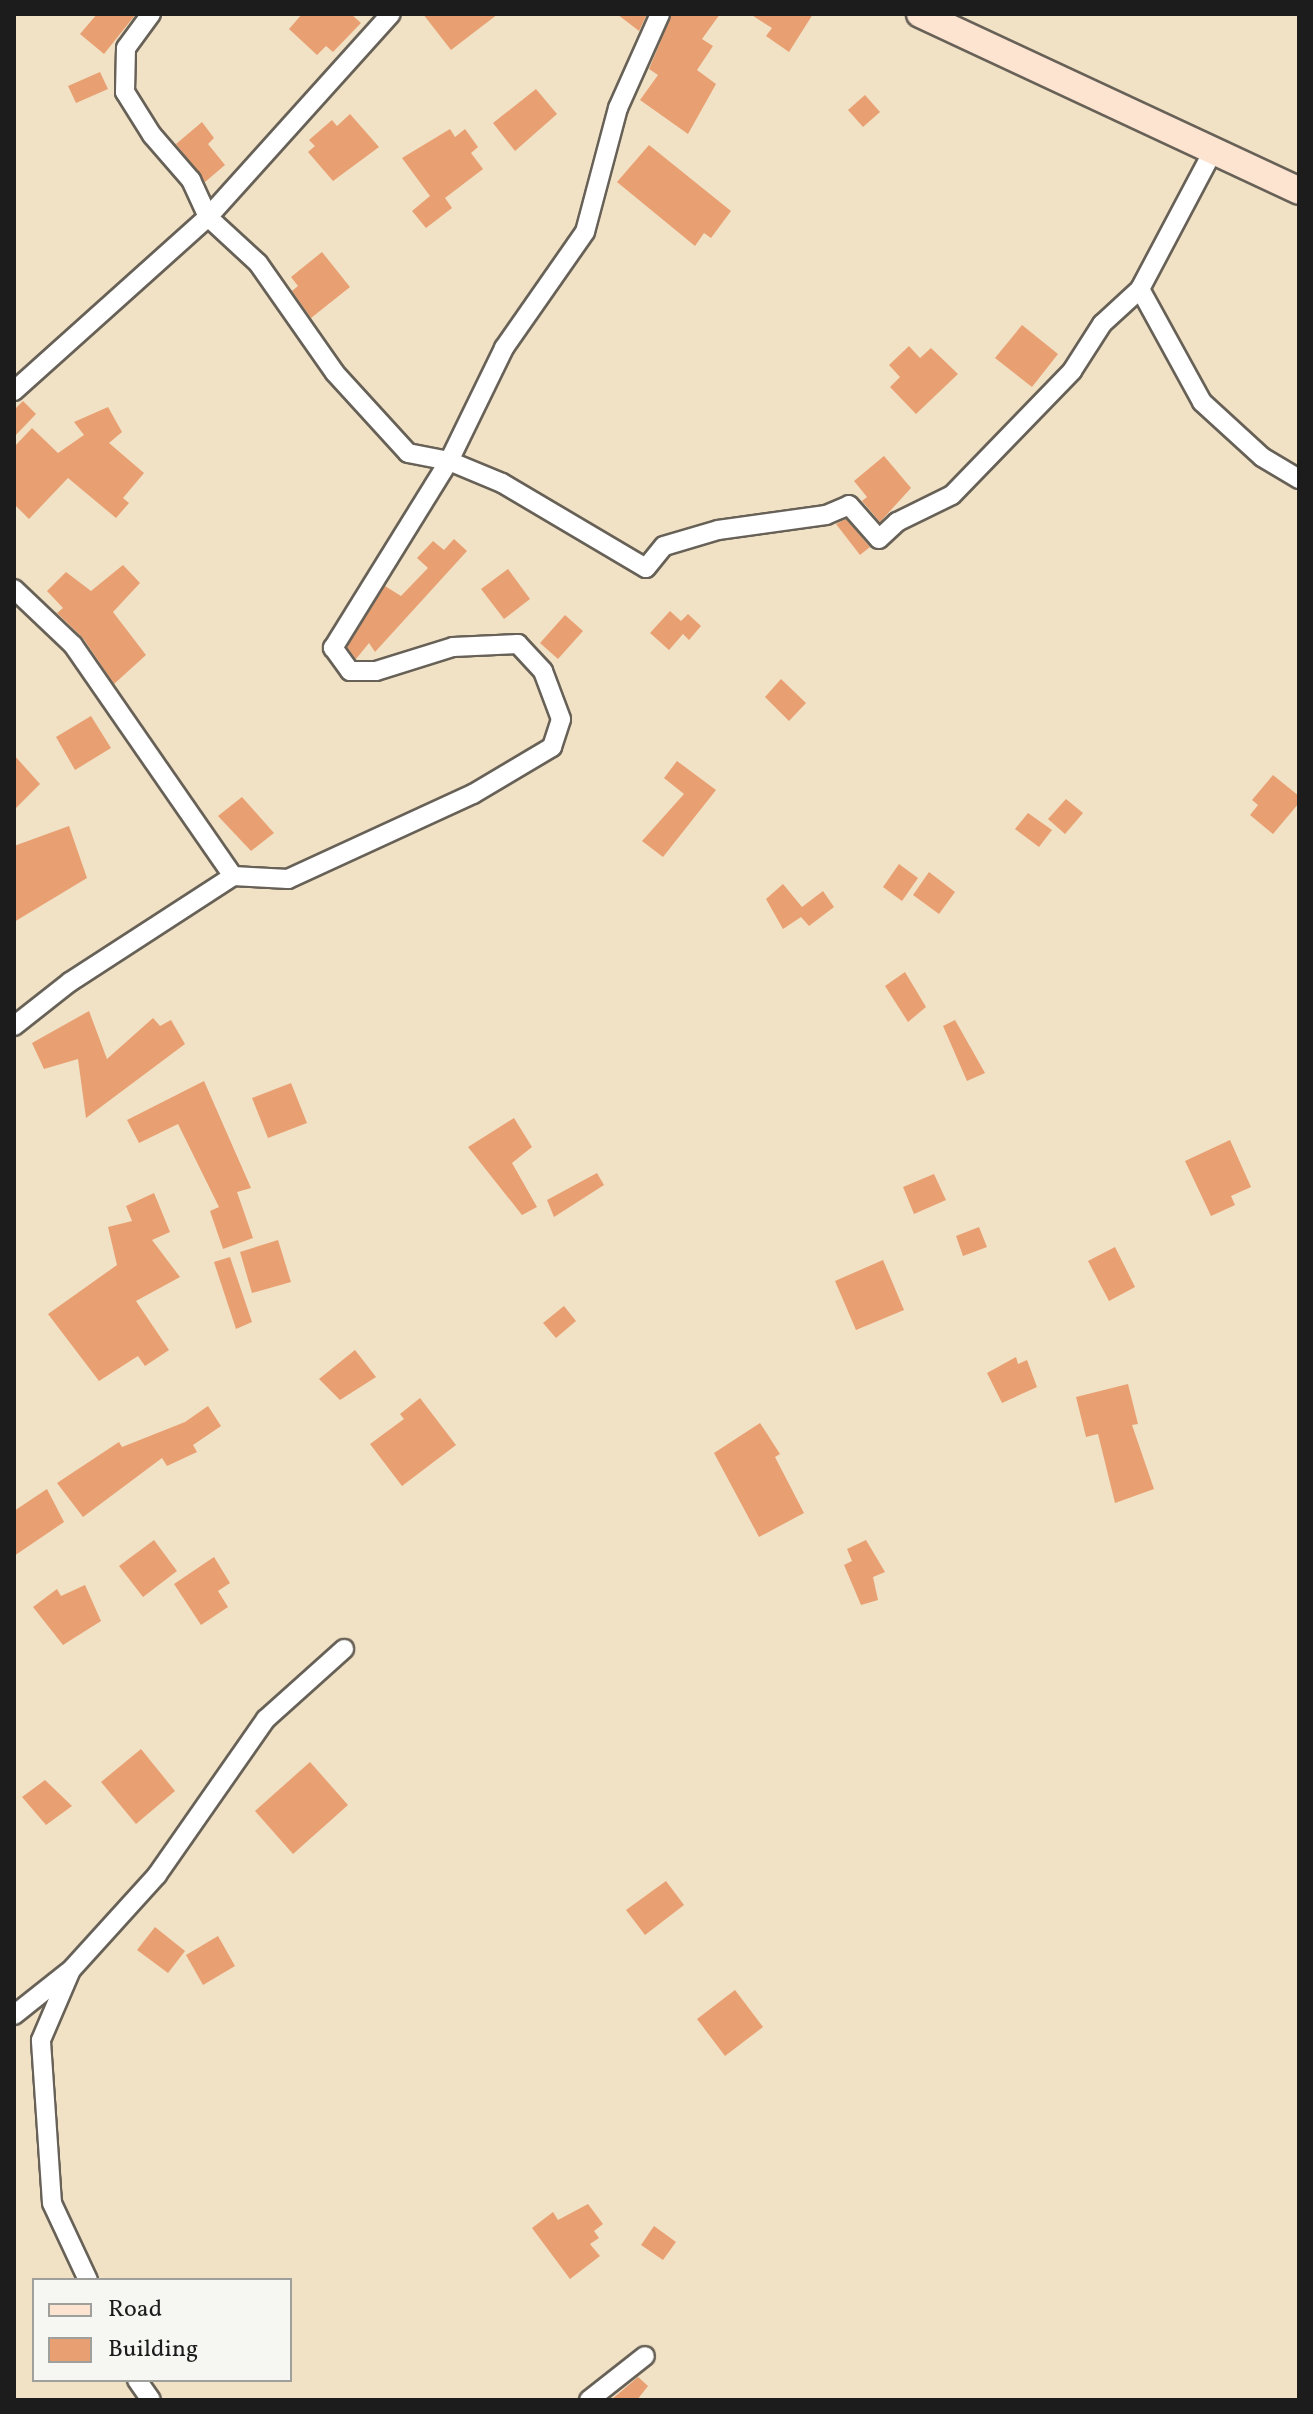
<!DOCTYPE html>
<style>
body{margin:0}
#map{position:relative;width:1313px;height:2414px;overflow:hidden;background:#f1e1c5;font-family:Vollkorn,serif}
div>[style]{position:absolute}
.building>*{inset:0;background:#e8a073}
.roads{filter:drop-shadow(2px 0 #676157) drop-shadow(-2px 0 #676157) drop-shadow(0 2px #676157) drop-shadow(0 -2px #676157)}
.street>*{height:18px;margin:-9px;padding:0 9px;transform-origin:9px;border-radius:9px;background:#fff}
.secondary>*{height:26px;margin:-13px;padding:0 13px;transform-origin:13px;border-radius:13px;background:#fde4d1}
span{translate:-50% -50%;white-space:nowrap;text-align:center;line-height:1.15;-webkit-text-stroke:6px #f6f6f2;paint-order:stroke}
.frame{position:absolute;inset:0;border:16px solid #1c1c1c;pointer-events:none}
.legend{position:absolute;left:32px;top:2278px;width:260px;height:104px;box-sizing:border-box;background:#f6f6f2;border:2px solid #9f9f9c;margin:0;padding:10px 14px;list-style:none;font-size:24px;color:#1c1c1c}
.legend li{display:flex;align-items:center;gap:16px;height:40px}
.legend b{width:40px;border:2px solid #9f9f9c}
</style>
<div id="map">
<div class="building">
<div style="clip-path:polygon(97px 14px,136px 14px,104px 54px,80px 34px)"></div>
<div style="clip-path:polygon(302px 14px,351px 14px,361px 23px,333px 52px,326px 46px,317px 55px,289px 29px)"></div>
<div style="clip-path:polygon(423px 14px,498px 14px,451px 50px)"></div>
<div style="clip-path:polygon(617px 14px,647px 14px,639px 31px)"></div>
<div style="clip-path:polygon(672px 14px,720px 14px,702px 39px,713px 46px,697px 70px,716px 84px,688px 134px,640px 100px,658px 75px,649px 69px)"></div>
<div style="clip-path:polygon(750px 14px,813px 14px,789px 52px,766px 36px,772px 28px)"></div>
<div style="clip-path:polygon(100px 72px,108px 89px,76px 103px,68px 86px)"></div>
<div style="clip-path:polygon(536px 89px,557px 114px,515px 151px,493px 123px)"></div>
<div style="clip-path:polygon(865px 95px,880px 112px,863px 127px,848px 110px)"></div>
<div style="clip-path:polygon(350px 114px,379px 147px,333px 181px,308px 152px,315px 146px,309px 140px,332px 120px,337px 126px)"></div>
<div style="clip-path:polygon(202px 122px,214px 138px,208px 144px,225px 165px,205px 182px,176px 144px)"></div>
<div style="clip-path:polygon(450px 129px,455px 137px,465px 129px,478px 147px,471px 153px,483px 169px,445px 198px,452px 208px,426px 228px,412px 211px,430px 196px,402px 158px)"></div>
<div style="clip-path:polygon(649px 145px,731px 211px,711px 238px,704px 233px,695px 246px,617px 182px)"></div>
<div style="clip-path:polygon(322px 252px,350px 287px,311px 318px,292px 291px,298px 286px,291px 277px)"></div>
<div style="clip-path:polygon(1022px 325px,1058px 354px,1032px 387px,995px 358px)"></div>
<div style="clip-path:polygon(909px 346px,920px 358px,931px 348px,958px 374px,916px 414px,890px 387px,900px 377px,889px 365px)"></div>
<div style="clip-path:polygon(23px 401px,36px 414px,14px 437px,14px 410px)"></div>
<div style="clip-path:polygon(108px 407px,122px 432px,109px 443px,144px 473px,123px 498px,129px 503px,116px 518px,68px 478px,29px 519px,14px 504px,14px 447px,32px 428px,58px 453px,84px 435px,74px 422px)"></div>
<div style="clip-path:polygon(884px 456px,911px 488px,880px 522px,862px 501px,867px 497px,854px 481px)"></div>
<div style="clip-path:polygon(846px 519px,870px 547px,860px 555px,836px 524px)"></div>
<div style="clip-path:polygon(454px 539px,467px 551px,375px 652px,369px 643px,356px 659px,347px 647px,385px 586px,401px 596px,428px 568px,417px 558px,433px 541px,444px 550px)"></div>
<div style="clip-path:polygon(123px 565px,140px 583px,113px 612px,146px 655px,114px 684px,83px 638px,57px 613px,63px 608px,47px 591px,66px 572px,91px 591px)"></div>
<div style="clip-path:polygon(508px 569px,530px 599px,504px 619px,481px 589px)"></div>
<div style="clip-path:polygon(670px 611px,681px 621px,688px 614px,701px 626px,689px 640px,683px 634px,669px 650px,650px 633px)"></div>
<div style="clip-path:polygon(565px 615px,583px 631px,558px 659px,540px 643px)"></div>
<div style="clip-path:polygon(781px 679px,806px 703px,789px 721px,765px 697px)"></div>
<div style="clip-path:polygon(91px 716px,111px 748px,75px 770px,56px 737px)"></div>
<div style="clip-path:polygon(14px 755px,40px 784px,14px 810px)"></div>
<div style="clip-path:polygon(677px 761px,716px 790px,663px 857px,642px 841px,684px 794px,664px 778px)"></div>
<div style="clip-path:polygon(1273px 775px,1299px 796px,1299px 803px,1273px 834px,1250px 815px,1258px 805px,1252px 800px)"></div>
<div style="clip-path:polygon(242px 797px,274px 833px,251px 851px,218px 816px)"></div>
<div style="clip-path:polygon(1066px 799px,1083px 813px,1065px 834px,1048px 819px)"></div>
<div style="clip-path:polygon(1028px 813px,1052px 830px,1039px 847px,1015px 829px)"></div>
<div style="clip-path:polygon(69px 826px,87px 878px,14px 922px,14px 846px)"></div>
<div style="clip-path:polygon(899px 864px,918px 878px,902px 901px,883px 887px)"></div>
<div style="clip-path:polygon(929px 872px,955px 892px,939px 914px,913px 895px)"></div>
<div style="clip-path:polygon(783px 884px,802px 907px,823px 891px,834px 907px,809px 926px,801px 917px,783px 929px,766px 899px)"></div>
<div style="clip-path:polygon(905px 972px,926px 1007px,908px 1022px,885px 986px)"></div>
<div style="clip-path:polygon(89px 1011px,107px 1059px,153px 1018px,160px 1026px,171px 1020px,185px 1044px,86px 1118px,78px 1059px,44px 1069px,32px 1043px)"></div>
<div style="clip-path:polygon(955px 1020px,985px 1073px,967px 1081px,943px 1026px)"></div>
<div style="clip-path:polygon(204px 1081px,251px 1188px,237px 1192px,253px 1238px,223px 1249px,210px 1211px,219px 1207px,178px 1124px,139px 1143px,127px 1120px)"></div>
<div style="clip-path:polygon(291px 1083px,307px 1123px,268px 1138px,252px 1098px)"></div>
<div style="clip-path:polygon(514px 1118px,532px 1147px,512px 1163px,537px 1207px,522px 1215px,468px 1147px)"></div>
<div style="clip-path:polygon(1230px 1140px,1251px 1187px,1231px 1196px,1235px 1205px,1211px 1216px,1185px 1161px)"></div>
<div style="clip-path:polygon(597px 1173px,604px 1185px,554px 1217px,547px 1200px)"></div>
<div style="clip-path:polygon(934px 1174px,946px 1200px,914px 1214px,903px 1187px)"></div>
<div style="clip-path:polygon(154px 1193px,170px 1232px,152px 1240px,180px 1277px,136px 1301px,169px 1350px,145px 1366px,138px 1356px,99px 1381px,48px 1314px,117px 1265px,108px 1227px,132px 1221px,126px 1206px)"></div>
<div style="clip-path:polygon(979px 1227px,987px 1247px,963px 1256px,956px 1236px)"></div>
<div style="clip-path:polygon(278px 1240px,291px 1282px,252px 1293px,240px 1252px)"></div>
<div style="clip-path:polygon(1115px 1247px,1135px 1287px,1109px 1301px,1088px 1261px)"></div>
<div style="clip-path:polygon(230px 1257px,252px 1322px,236px 1329px,214px 1262px)"></div>
<div style="clip-path:polygon(883px 1260px,904px 1310px,856px 1330px,835px 1281px)"></div>
<div style="clip-path:polygon(564px 1306px,576px 1321px,556px 1338px,543px 1323px)"></div>
<div style="clip-path:polygon(355px 1350px,376px 1377px,340px 1400px,319px 1379px)"></div>
<div style="clip-path:polygon(1016px 1357px,1018px 1364px,1027px 1360px,1037px 1387px,1002px 1403px,987px 1373px)"></div>
<div style="clip-path:polygon(1128px 1384px,1138px 1424px,1132px 1425px,1154px 1489px,1115px 1503px,1098px 1434px,1086px 1437px,1076px 1397px)"></div>
<div style="clip-path:polygon(420px 1398px,456px 1445px,402px 1486px,370px 1444px,404px 1419px,400px 1414px)"></div>
<div style="clip-path:polygon(208px 1406px,221px 1426px,193px 1445px,197px 1452px,167px 1466px,162px 1458px,83px 1517px,57px 1483px,119px 1442px,122px 1447px,185px 1422px)"></div>
<div style="clip-path:polygon(760px 1423px,780px 1454px,775px 1457px,804px 1513px,759px 1537px,714px 1453px)"></div>
<div style="clip-path:polygon(47px 1489px,64px 1522px,14px 1556px,14px 1511px)"></div>
<div style="clip-path:polygon(154px 1540px,177px 1571px,143px 1597px,119px 1566px)"></div>
<div style="clip-path:polygon(866px 1540px,885px 1572px,873px 1577px,878px 1600px,861px 1605px,844px 1565px,852px 1561px,847px 1549px)"></div>
<div style="clip-path:polygon(214px 1557px,230px 1583px,218px 1591px,228px 1607px,201px 1625px,174px 1584px)"></div>
<div style="clip-path:polygon(85px 1585px,101px 1621px,63px 1645px,33px 1607px,57px 1589px,61px 1596px)"></div>
<div style="clip-path:polygon(141px 1749px,175px 1791px,136px 1824px,101px 1782px)"></div>
<div style="clip-path:polygon(310px 1762px,348px 1805px,293px 1854px,255px 1811px)"></div>
<div style="clip-path:polygon(45px 1780px,72px 1806px,46px 1825px,22px 1797px)"></div>
<div style="clip-path:polygon(666px 1881px,684px 1905px,645px 1935px,626px 1910px)"></div>
<div style="clip-path:polygon(155px 1927px,185px 1951px,168px 1973px,137px 1950px)"></div>
<div style="clip-path:polygon(218px 1936px,235px 1966px,203px 1985px,186px 1955px)"></div>
<div style="clip-path:polygon(735px 1990px,763px 2027px,725px 2056px,697px 2019px)"></div>
<div style="clip-path:polygon(588px 2204px,603px 2224px,594px 2231px,599px 2238px,590px 2244px,600px 2256px,570px 2279px,532px 2228px,553px 2212px,558px 2220px)"></div>
<div style="clip-path:polygon(654px 2226px,676px 2242px,663px 2260px,641px 2245px)"></div>
<div style="clip-path:polygon(638px 2377px,648px 2386px,637px 2400px,611px 2400px)"></div>
</div>
<div class="roads">
<div class="street">
<div style="left:151px;top:14px;width:42px;rotate:126.3deg"></div>
<div style="left:126px;top:48px;width:44px;rotate:91.3deg"></div>
<div style="left:125px;top:92px;width:51px;rotate:57.9deg"></div>
<div style="left:152px;top:135px;width:60px;rotate:49.1deg"></div>
<div style="left:191px;top:180px;width:41px;rotate:65.3deg"></div>
<div style="left:208px;top:217px;width:68px;rotate:42.6deg"></div>
<div style="left:258px;top:263px;width:134px;rotate:55deg"></div>
<div style="left:335px;top:373px;width:108px;rotate:47.6deg"></div>
<div style="left:408px;top:453px;width:42px;rotate:11deg"></div>
<div style="left:449px;top:461px;width:57px;rotate:22.5deg"></div>
<div style="left:502px;top:483px;width:167px;rotate:30.6deg"></div>
<div style="left:646px;top:568px;width:28px;rotate:-51deg"></div>
<div style="left:664px;top:546px;width:56px;rotate:-16.5deg"></div>
<div style="left:718px;top:530px;width:109px;rotate:-7.9deg"></div>
<div style="left:826px;top:515px;width:25px;rotate:-23deg"></div>
<div style="left:849px;top:505px;width:45px;rotate:48.6deg"></div>
<div style="left:879px;top:539px;width:25px;rotate:-43deg"></div>
<div style="left:897px;top:522px;width:61px;rotate:-26.1deg"></div>
<div style="left:952px;top:495px;width:173px;rotate:-45.9deg"></div>
<div style="left:1072px;top:371px;width:56px;rotate:-57.4deg"></div>
<div style="left:1102px;top:324px;width:52px;rotate:-42.6deg"></div>
<div style="left:1140px;top:289px;width:156px;rotate:-62.1deg"></div>
<div style="left:1140px;top:289px;width:129px;rotate:61.2deg"></div>
<div style="left:1202px;top:402px;width:81px;rotate:42.5deg"></div>
<div style="left:1262px;top:457px;width:43px;rotate:30.7deg"></div>
<div style="left:14px;top:391px;width:261px;rotate:-41.9deg"></div>
<div style="left:208px;top:217px;width:273px;rotate:-48deg"></div>
<div style="left:14px;top:589px;width:81px;rotate:43.5deg"></div>
<div style="left:73px;top:645px;width:281px;rotate:55.3deg"></div>
<div style="left:233px;top:876px;width:55px;rotate:3.1deg"></div>
<div style="left:288px;top:879px;width:204px;rotate:-24.7deg"></div>
<div style="left:473px;top:794px;width:92px;rotate:-30.7deg"></div>
<div style="left:552px;top:747px;width:29px;rotate:-72deg"></div>
<div style="left:561px;top:719px;width:51px;rotate:-110.6deg"></div>
<div style="left:543px;top:671px;width:37px;rotate:-133deg"></div>
<div style="left:518px;top:644px;width:65px;rotate:177.4deg"></div>
<div style="left:453px;top:647px;width:81px;rotate:162.7deg"></div>
<div style="left:376px;top:671px;width:26px;rotate:180deg"></div>
<div style="left:350px;top:671px;width:29px;rotate:-126deg"></div>
<div style="left:333px;top:648px;width:220px;rotate:-58.2deg"></div>
<div style="left:449px;top:461px;width:126px;rotate:-64deg"></div>
<div style="left:504px;top:348px;width:141px;rotate:-55.1deg"></div>
<div style="left:585px;top:232px;width:128px;rotate:-75.1deg"></div>
<div style="left:618px;top:108px;width:103px;rotate:-65.9deg"></div>
<div style="left:14px;top:1026px;width:71px;rotate:-38.2deg"></div>
<div style="left:70px;top:982px;width:194px;rotate:-33deg"></div>
<div style="left:14px;top:2015px;width:69px;rotate:-38.5deg"></div>
<div style="left:88px;top:2280px;width:85px;rotate:-115.1deg"></div>
<div style="left:52px;top:2203px;width:163px;rotate:-93.9deg"></div>
<div style="left:41px;top:2040px;width:76px;rotate:-66.8deg"></div>
<div style="left:71px;top:1970px;width:128px;rotate:-47.8deg"></div>
<div style="left:157px;top:1875px;width:190px;rotate:-55.1deg"></div>
<div style="left:266px;top:1719px;width:105px;rotate:-41.9deg"></div>
<div style="left:137px;top:2380px;width:24px;rotate:55deg"></div>
<div style="left:589px;top:2400px;width:71px;rotate:-38.2deg"></div>
</div>
<div class="secondary">
<div style="left:920px;top:14px;width:418px;rotate:25deg"></div>
</div>
</div>
<div class="frame"></div>
<ul class="legend">
<li><b style="height:10px;background:#fde4d1"></b>Road</li>
<li><b style="height:22px;background:#e8a073"></b>Building</li>
</ul>
</div>
